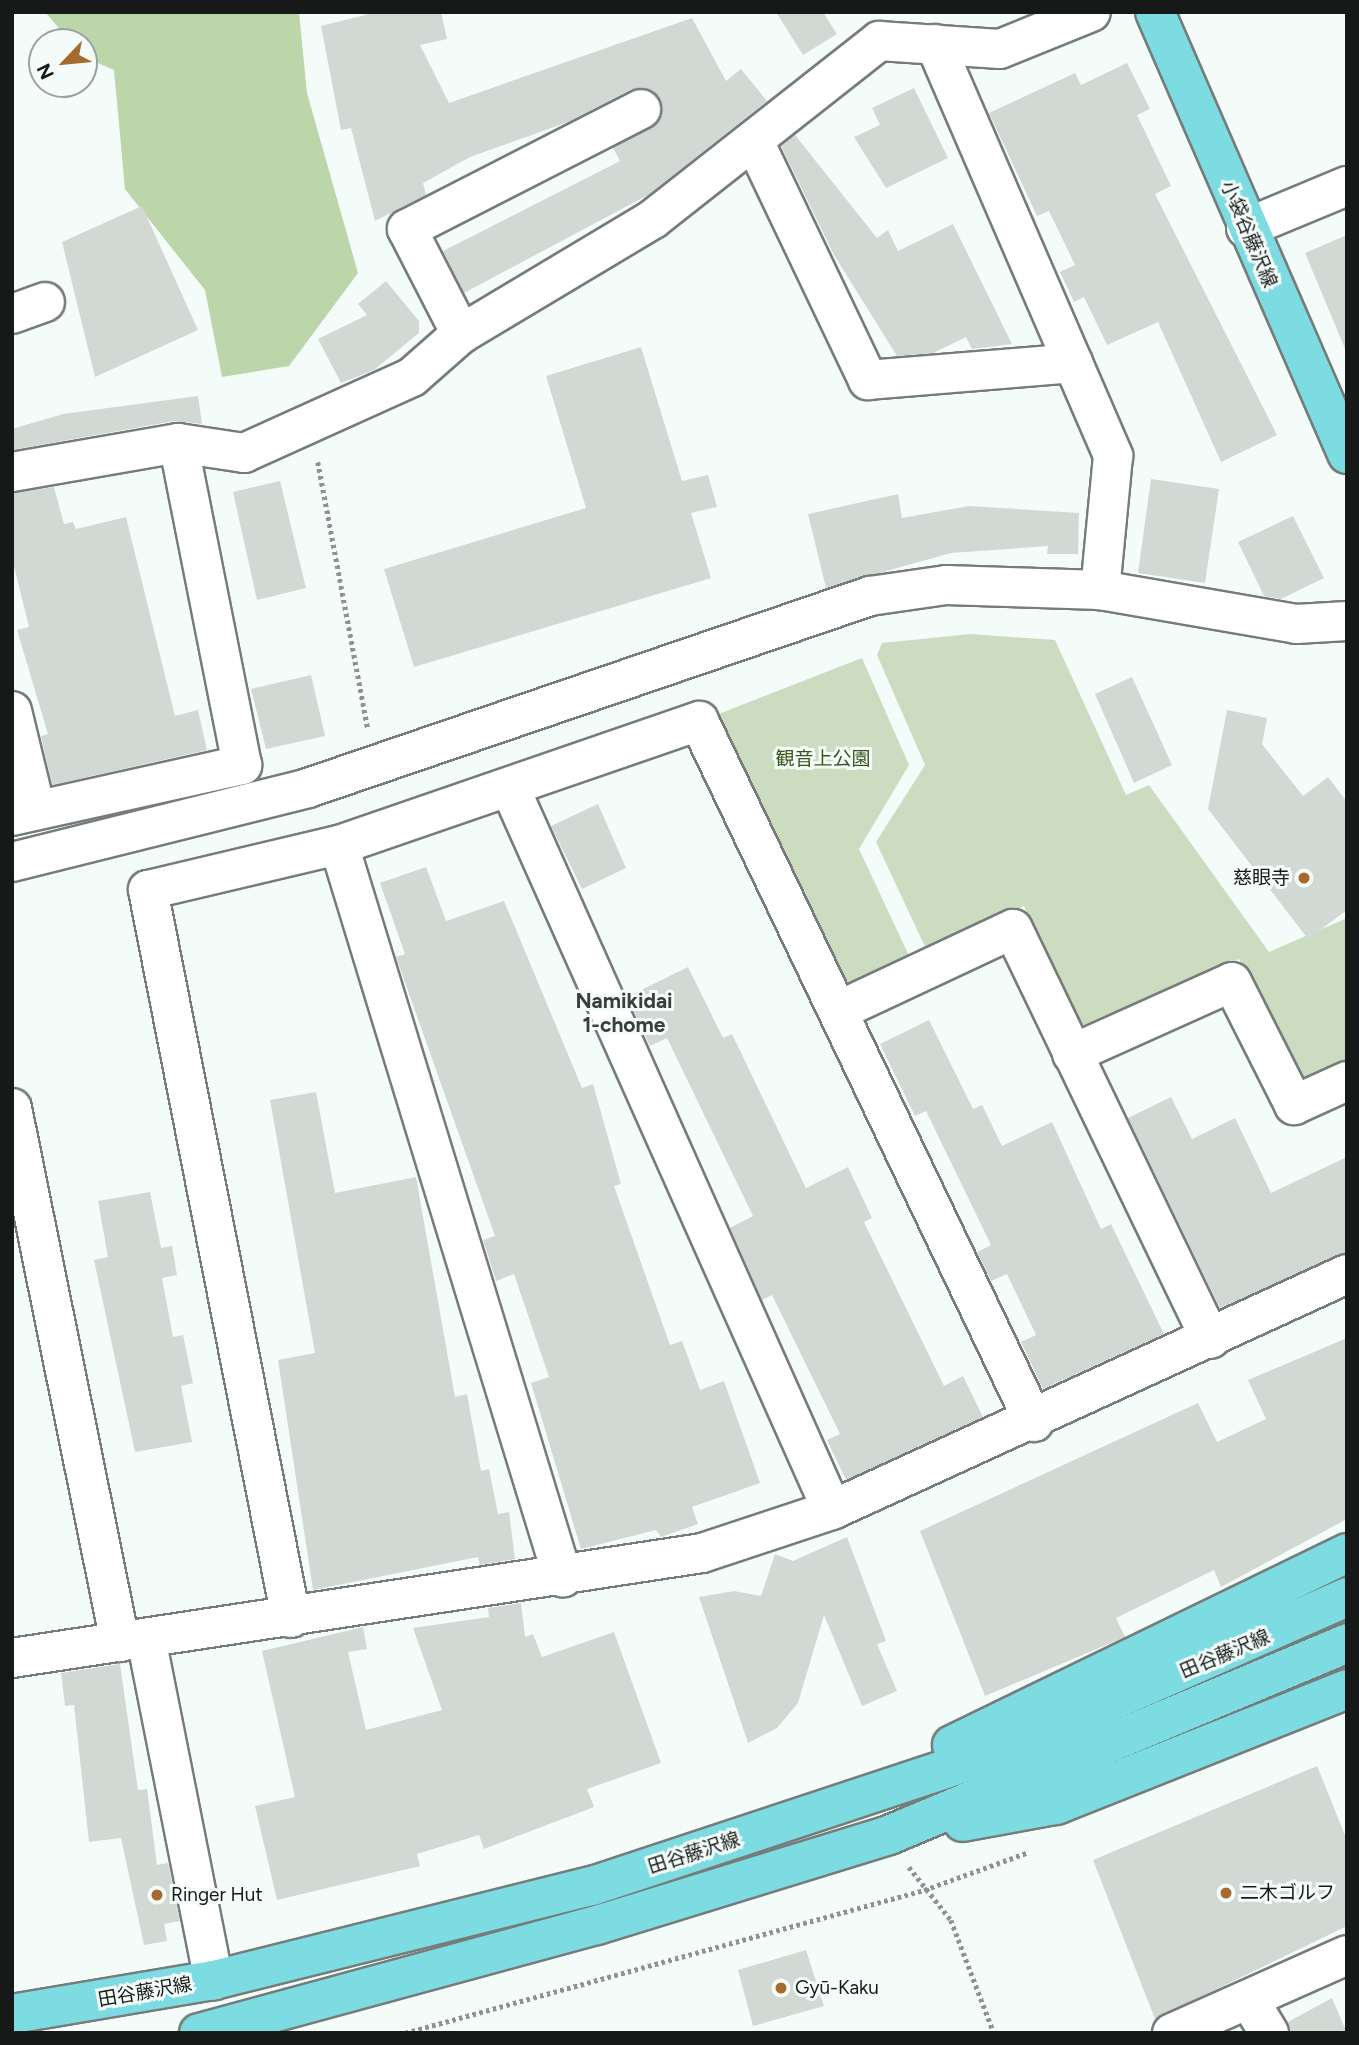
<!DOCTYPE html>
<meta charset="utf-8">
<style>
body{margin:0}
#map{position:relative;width:1359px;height:2045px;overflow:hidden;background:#f3fcf9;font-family:Figtree,"Noto Sans JP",sans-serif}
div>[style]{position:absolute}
.green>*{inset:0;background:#ccdcc1}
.forest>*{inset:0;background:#bcd5a9}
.building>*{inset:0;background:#d2d9d4}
.path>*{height:4.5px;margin-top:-2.25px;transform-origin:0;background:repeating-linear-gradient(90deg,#8d9391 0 3.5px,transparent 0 7px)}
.roads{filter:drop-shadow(2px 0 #757c7a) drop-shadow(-2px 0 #757c7a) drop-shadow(0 2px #757c7a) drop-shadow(0 -2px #757c7a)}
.minor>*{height:38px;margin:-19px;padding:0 19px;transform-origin:19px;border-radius:19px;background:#fff}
.major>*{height:38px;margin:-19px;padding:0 19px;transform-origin:19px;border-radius:19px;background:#7cdce2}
.dots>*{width:19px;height:19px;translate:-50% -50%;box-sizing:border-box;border:4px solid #f3fcf9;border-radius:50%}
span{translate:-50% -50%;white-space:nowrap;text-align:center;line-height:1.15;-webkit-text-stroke:6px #f3fcf9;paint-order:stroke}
.street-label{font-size:19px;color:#161918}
.park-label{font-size:19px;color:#38561a}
.poi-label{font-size:19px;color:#161918}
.right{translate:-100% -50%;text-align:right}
.left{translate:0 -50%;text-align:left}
.neighbourhood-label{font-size:21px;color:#383f3d;font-weight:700}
.frame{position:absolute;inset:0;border:14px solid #161918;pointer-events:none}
.north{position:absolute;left:28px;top:28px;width:70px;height:70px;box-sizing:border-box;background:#f3fcf9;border:2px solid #9ba19f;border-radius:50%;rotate:244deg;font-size:19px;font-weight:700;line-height:28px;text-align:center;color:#161918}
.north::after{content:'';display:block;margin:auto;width:24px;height:32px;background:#a76a2e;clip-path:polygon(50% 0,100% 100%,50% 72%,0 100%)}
</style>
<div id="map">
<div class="green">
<div style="clip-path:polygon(970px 634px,1055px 640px,1126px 795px,1149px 785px,1269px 952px,1347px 918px,1347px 1063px,1310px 1080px,1297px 1074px,1239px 959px,1094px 1029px,1078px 1022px,1024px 906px,928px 953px,876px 842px,925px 765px,877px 655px,882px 643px)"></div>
<div style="clip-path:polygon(862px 658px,909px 765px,859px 849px,911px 960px,848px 990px,716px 715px)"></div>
</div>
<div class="forest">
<div style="clip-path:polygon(45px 12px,299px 12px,307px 93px,358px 273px,289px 366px,222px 377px,205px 290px,125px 189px,114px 70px,84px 57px,84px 42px,71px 42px)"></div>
</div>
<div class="building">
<div style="clip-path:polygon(377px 12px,441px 12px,447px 39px,420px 45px,449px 103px,692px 18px,726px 81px,741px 69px,767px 101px,648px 195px,464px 293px,443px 251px,620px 161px,613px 148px,659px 121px,661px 100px,652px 90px,632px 89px,568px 122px,470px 157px,423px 183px,426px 195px,375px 221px,351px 128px,341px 130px,321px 26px)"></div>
<div style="clip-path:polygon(776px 12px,823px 12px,837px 34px,803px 55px)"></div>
<div style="clip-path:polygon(1127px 63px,1150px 109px,1137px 115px,1171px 186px,1155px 194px,1277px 435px,1221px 462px,1158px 322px,1107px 345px,1084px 297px,1074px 302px,1060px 272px,1075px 265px,1049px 211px,1037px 216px,989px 113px,1075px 73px,1081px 85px)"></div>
<div style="clip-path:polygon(914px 88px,948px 158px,886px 188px,854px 137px,880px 125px,872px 108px)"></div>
<div style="clip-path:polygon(795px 135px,877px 238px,888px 230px,898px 251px,953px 224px,1012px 344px,972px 349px,966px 337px,933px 353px,897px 356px,834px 255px,781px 146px)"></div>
<div style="clip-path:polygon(142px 206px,198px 330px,95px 377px,62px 242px)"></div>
<div style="clip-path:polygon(1347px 235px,1347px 351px,1346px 351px,1305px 253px)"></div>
<div style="clip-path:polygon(386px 281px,419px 321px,419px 333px,374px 370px,341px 383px,318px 339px,367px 315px,358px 304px)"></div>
<div style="clip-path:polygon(641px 347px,682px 481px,708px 475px,717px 507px,691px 513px,711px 578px,414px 667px,384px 569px,586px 508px,546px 376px)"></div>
<div style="clip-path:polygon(198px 396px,202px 424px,174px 421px,12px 450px,12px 429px,63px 414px)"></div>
<div style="clip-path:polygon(1151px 479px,1219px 489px,1205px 583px,1138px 573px)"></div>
<div style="clip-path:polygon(280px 481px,306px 588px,257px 600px,233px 492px)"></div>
<div style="clip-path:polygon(54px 487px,64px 524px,73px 522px,76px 529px,126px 517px,175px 716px,198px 710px,207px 750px,52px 785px,41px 736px,48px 734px,17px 630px,29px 627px,12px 558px,12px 493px)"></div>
<div style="clip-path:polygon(898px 494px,902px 518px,969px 506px,1079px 513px,1078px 554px,1047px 554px,1048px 546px,951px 553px,826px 588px,808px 514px)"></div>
<div style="clip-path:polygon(1293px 516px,1324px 578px,1281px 599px,1264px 596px,1238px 542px)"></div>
<div style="clip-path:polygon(311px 675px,325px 736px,266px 749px,251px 689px)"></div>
<div style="clip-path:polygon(1132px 677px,1172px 765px,1134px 783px,1095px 694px)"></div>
<div style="clip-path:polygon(1227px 710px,1267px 718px,1262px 744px,1303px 796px,1328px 777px,1347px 802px,1347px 910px,1308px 939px,1208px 809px)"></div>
<div style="clip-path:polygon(598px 804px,626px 868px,582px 889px,551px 826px)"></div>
<div style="clip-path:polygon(426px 867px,446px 921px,504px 901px,582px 1088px,593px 1084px,621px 1184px,614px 1186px,670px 1345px,682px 1341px,700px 1390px,724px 1381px,760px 1483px,692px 1507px,698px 1524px,661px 1537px,656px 1530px,581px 1549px,531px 1383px,549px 1377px,514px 1274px,496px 1281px,483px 1240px,495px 1236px,396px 957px,405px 954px,380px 883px)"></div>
<div style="clip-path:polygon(688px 967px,723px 1038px,732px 1034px,806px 1188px,848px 1167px,872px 1218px,864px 1222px,944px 1386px,963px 1376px,983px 1417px,846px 1480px,827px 1440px,840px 1434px,772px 1295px,762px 1300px,730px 1228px,753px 1216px,667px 1038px,650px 1046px,627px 997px)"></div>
<div style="clip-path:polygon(929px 1020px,973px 1109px,982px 1105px,1002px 1146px,1052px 1122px,1101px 1229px,1111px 1224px,1164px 1334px,1043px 1389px,1021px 1342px,1036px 1335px,1007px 1274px,991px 1281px,977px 1252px,991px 1245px,926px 1111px,915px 1116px,880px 1044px)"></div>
<div style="clip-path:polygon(316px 1092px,335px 1193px,416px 1177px,455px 1397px,467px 1394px,481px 1471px,489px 1469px,498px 1514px,509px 1512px,515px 1559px,480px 1565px,478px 1557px,313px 1590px,278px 1360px,315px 1353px,270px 1100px)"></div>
<div style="clip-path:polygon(1171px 1097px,1192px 1139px,1235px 1118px,1271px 1193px,1347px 1157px,1347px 1253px,1220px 1308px,1128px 1118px)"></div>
<div style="clip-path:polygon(150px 1192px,161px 1248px,172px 1246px,177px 1275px,162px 1278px,173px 1337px,183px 1335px,193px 1383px,181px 1386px,192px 1442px,135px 1452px,94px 1260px,108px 1257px,98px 1201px)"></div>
<div style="clip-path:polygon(1347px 1338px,1347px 1519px,1221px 1587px,1214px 1570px,1116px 1618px,1125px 1637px,985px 1696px,920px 1531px,1198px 1403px,1217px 1442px,1266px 1419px,1248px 1380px)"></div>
<div style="clip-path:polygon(847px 1537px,886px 1641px,877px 1644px,897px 1691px,862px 1706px,824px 1615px,798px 1703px,777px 1728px,748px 1743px,699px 1597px,734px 1591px,761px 1596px,775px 1554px,793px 1561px)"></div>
<div style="clip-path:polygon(521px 1603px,525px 1637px,533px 1634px,542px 1657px,614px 1632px,661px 1763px,587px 1789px,594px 1807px,484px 1849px,479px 1835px,417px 1854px,420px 1866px,277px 1900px,255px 1806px,295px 1797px,262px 1651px,363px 1627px,367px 1649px,348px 1652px,366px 1730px,442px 1710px,413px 1628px,489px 1617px,488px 1608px)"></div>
<div style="clip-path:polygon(120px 1664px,138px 1790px,147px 1789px,157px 1865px,168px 1863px,180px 1921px,164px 1924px,167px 1941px,144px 1945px,121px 1838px,89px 1842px,74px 1705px,65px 1706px,61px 1673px)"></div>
<div style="clip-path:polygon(1317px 1766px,1347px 1840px,1347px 1926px,1155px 2019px,1093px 1860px)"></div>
<div style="clip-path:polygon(806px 1950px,824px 2006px,753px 2026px,738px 1970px)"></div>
<div style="clip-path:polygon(1332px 1998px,1347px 2033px,1291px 2033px,1288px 2022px)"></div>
</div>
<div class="path">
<div style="left:318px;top:462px;width:271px;rotate:79.4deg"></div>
<div style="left:909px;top:1867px;width:68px;rotate:51.6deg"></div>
<div style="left:951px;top:1920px;width:121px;rotate:69.2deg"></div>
<div style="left:405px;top:2033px;width:538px;rotate:-15.4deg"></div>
<div style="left:924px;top:1890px;width:109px;rotate:-19.9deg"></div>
</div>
<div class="roads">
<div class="minor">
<div style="left:935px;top:44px;width:449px;rotate:66.6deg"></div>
<div style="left:1113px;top:456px;width:135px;rotate:95.5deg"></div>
<div style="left:754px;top:141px;width:265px;rotate:64.5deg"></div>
<div style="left:868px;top:380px;width:206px;rotate:-4.7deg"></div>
<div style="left:1246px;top:228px;width:109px;rotate:-22.6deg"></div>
<div style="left:12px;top:314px;width:35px;rotate:-20deg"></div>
<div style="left:461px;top:334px;width:118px;rotate:-117.2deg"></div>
<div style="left:407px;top:229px;width:263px;rotate:-27.1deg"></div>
<div style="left:12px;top:472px;width:169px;rotate:-9.9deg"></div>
<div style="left:178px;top:443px;width:67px;rotate:8.6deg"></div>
<div style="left:244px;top:453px;width:184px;rotate:-24.3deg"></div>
<div style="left:412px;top:377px;width:65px;rotate:-41.3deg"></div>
<div style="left:461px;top:334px;width:224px;rotate:-30.9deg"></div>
<div style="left:653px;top:219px;width:288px;rotate:-38.2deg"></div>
<div style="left:879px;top:41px;width:121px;rotate:3.8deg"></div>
<div style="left:1000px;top:49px;width:98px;rotate:-22.1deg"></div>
<div style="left:12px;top:711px;width:102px;rotate:76.4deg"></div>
<div style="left:511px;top:790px;width:788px;rotate:65.97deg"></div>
<div style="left:12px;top:816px;width:236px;rotate:-12.5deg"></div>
<div style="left:242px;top:765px;width:328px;rotate:-101.2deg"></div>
<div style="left:339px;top:845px;width:766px;rotate:73.01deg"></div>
<div style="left:12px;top:862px;width:305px;rotate:-14deg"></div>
<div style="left:308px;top:788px;width:594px;rotate:-18.86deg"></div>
<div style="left:870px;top:596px;width:77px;rotate:-8.2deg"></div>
<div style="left:946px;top:585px;width:154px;rotate:1.9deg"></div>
<div style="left:1100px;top:590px;width:199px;rotate:9.8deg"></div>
<div style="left:1296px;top:624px;width:51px;rotate:-3.4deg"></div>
<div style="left:838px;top:1011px;width:193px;rotate:-25.1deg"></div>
<div style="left:1013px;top:929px;width:455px;rotate:64.3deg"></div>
<div style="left:1072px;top:1054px;width:175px;rotate:-24.2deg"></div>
<div style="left:1232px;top:982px;width:138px;rotate:63.2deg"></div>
<div style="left:1294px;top:1105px;width:58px;rotate:-24.4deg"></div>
<div style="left:12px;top:1108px;width:545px;rotate:78.57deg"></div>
<div style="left:291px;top:1618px;width:742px;rotate:-101.11deg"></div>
<div style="left:148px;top:890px;width:196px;rotate:-13.3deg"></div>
<div style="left:339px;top:845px;width:381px;rotate:-19deg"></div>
<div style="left:699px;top:721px;width:777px;rotate:64.46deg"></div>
<div style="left:146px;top:1638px;width:349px;rotate:78.8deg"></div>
<div style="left:12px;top:1658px;width:698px;rotate:-8.65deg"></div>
<div style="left:702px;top:1553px;width:137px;rotate:-18.3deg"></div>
<div style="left:832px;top:1510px;width:566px;rotate:-24.62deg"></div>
<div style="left:1251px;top:2003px;width:35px;rotate:59deg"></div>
<div style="left:1172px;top:2033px;width:192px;rotate:-24deg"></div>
</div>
<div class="major">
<div style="left:1155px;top:12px;width:482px;rotate:66.5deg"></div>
<div style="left:952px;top:1745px;width:439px;rotate:-25.9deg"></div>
<div style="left:963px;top:1822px;width:95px;rotate:-10.4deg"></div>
<div style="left:1056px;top:1805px;width:313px;rotate:-21.7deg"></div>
<div style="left:12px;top:2014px;width:205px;rotate:-9.6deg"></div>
<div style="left:214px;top:1980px;width:390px;rotate:-14deg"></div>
<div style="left:592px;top:1886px;width:426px;rotate:-18.3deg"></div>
<div style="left:996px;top:1752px;width:384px;rotate:-23.8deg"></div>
<div style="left:199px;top:2033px;width:412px;rotate:-15.2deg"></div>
<div style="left:597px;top:1925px;width:306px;rotate:-17.1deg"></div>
<div style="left:889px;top:1835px;width:497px;rotate:-22.7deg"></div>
</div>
</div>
<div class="dots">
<div style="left:1304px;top:878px;background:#a76a2e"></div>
<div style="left:1226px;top:1893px;background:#a76a2e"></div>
<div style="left:157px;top:1895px;background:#a76a2e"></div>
<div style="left:781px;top:1988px;background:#a76a2e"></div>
</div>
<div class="street-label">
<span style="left:1249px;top:234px;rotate:67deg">小袋谷藤沢線</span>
<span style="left:1225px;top:1654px;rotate:-23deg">田谷藤沢線</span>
<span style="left:694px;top:1853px;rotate:-18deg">田谷藤沢線</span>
<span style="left:145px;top:1992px;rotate:-10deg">田谷藤沢線</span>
</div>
<div class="park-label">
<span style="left:823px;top:759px">観音上公園</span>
</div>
<div class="poi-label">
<span class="right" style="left:1290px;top:878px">慈眼寺</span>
<span class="left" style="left:1240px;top:1893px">二木ゴルフ</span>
<span class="left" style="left:171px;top:1895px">Ringer Hut</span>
<span class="left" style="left:795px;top:1988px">Gyū-Kaku</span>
</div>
<div class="neighbourhood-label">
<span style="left:624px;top:1013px">Namikidai<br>1-chome</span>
</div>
<div class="frame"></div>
<div class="north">N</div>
</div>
